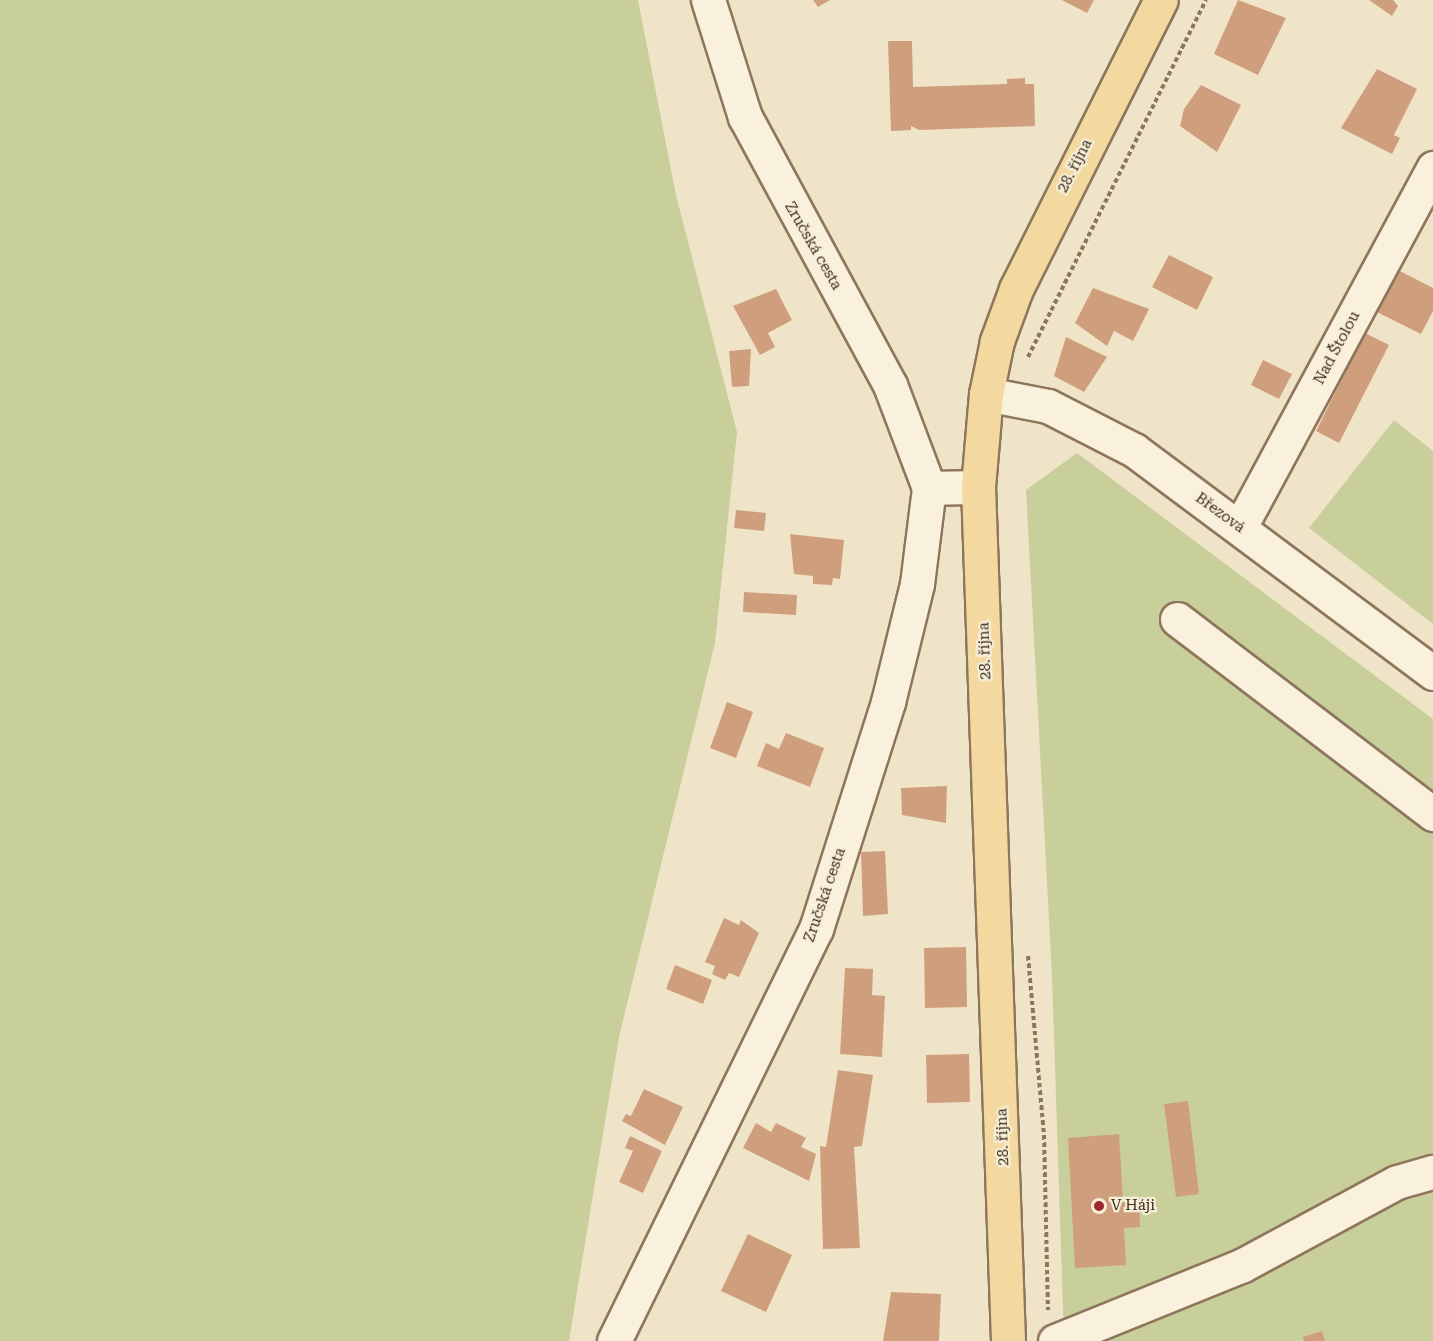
<!DOCTYPE html>
<meta charset="utf-8">
<style>
body{margin:0}
#map{position:relative;width:1433px;height:1341px;overflow:hidden;background:#f0e4c8;font-family:"Roboto Serif",serif}
div>[style]{position:absolute}
.green>*{inset:0;background:#c9cf9b}
.building>*{inset:0;background:#cf9f7d}
.path>*{height:4px;margin-top:-2px;transform-origin:0;background:repeating-linear-gradient(90deg,#8d765c 0 4.5px,transparent 0 7.5px)}
.roads{filter:drop-shadow(2px 0 #8d765c) drop-shadow(-2px 0 #8d765c) drop-shadow(0 2px #8d765c) drop-shadow(0 -2px #8d765c)}
.minor>*{height:33px;margin:-16.5px;padding:0 16.5px;transform-origin:16.5px;border-radius:16.5px;background:#faf1dc}
.major>*{height:33px;margin:-16.5px;padding:0 16.5px;transform-origin:16.5px;border-radius:16.5px;background:#f3d9a0}
.dots>*{width:16px;height:16px;translate:-50% -50%;box-sizing:border-box;border:3px solid #f7eed8;border-radius:50%}
span{translate:-50% -50%;white-space:nowrap;text-align:center;line-height:1.15;-webkit-text-stroke:4.5px #f7eed8;paint-order:stroke}
.street-label{font-size:15px;color:#3d2e20}
.poi-label{font-size:15px;color:#3d2e20}
.left{translate:0 -50%;text-align:left}
</style>
<div id="map">
<div class="green">
<div style="clip-path:polygon(0 0,638px 0,676px 195px,737px 432px,715px 643px,619px 1037px,569px 1341px,0 1341px)"></div>
<div style="clip-path:polygon(1394px 420px,1433px 451px,1433px 624px,1309px 528px)"></div>
<div style="clip-path:polygon(1077px 453px,1433px 719px,1433px 1341px,1064px 1341px,1052px 976px,1026px 490px)"></div>
</div>
<div class="building">
<div style="clip-path:polygon(813px 0,830px 0,818px 7px)"></div>
<div style="clip-path:polygon(1062px 0,1094px 0,1087px 13px)"></div>
<div style="clip-path:polygon(1238px 0,1286px 18px,1258px 75px,1214px 54px)"></div>
<div style="clip-path:polygon(1369px 0,1393px 0,1398px 6px,1392px 16px)"></div>
<div style="clip-path:polygon(888px 41px,912px 41px,913px 87px,1007px 84px,1007px 79px,1025px 78px,1025px 84px,1034px 84px,1035px 126px,919px 130px,911px 126px,911px 130px,891px 131px)"></div>
<div style="clip-path:polygon(1377px 69px,1417px 89px,1394px 135px,1400px 138px,1392px 154px,1341px 128px)"></div>
<div style="clip-path:polygon(1201px 85px,1241px 105px,1217px 152px,1180px 126px,1184px 109px)"></div>
<div style="clip-path:polygon(1169px 255px,1213px 277px,1197px 310px,1152px 287px)"></div>
<div style="clip-path:polygon(1398px 270px,1433px 288px,1433px 311px,1421px 334px,1377px 312px)"></div>
<div style="clip-path:polygon(1093px 288px,1149px 309px,1133px 341px,1114px 331px,1107px 346px,1075px 323px)"></div>
<div style="clip-path:polygon(776px 289px,792px 320px,768px 333px,775px 347px,760px 355px,733px 306px)"></div>
<div style="clip-path:polygon(1365px 333px,1389px 345px,1339px 443px,1316px 431px)"></div>
<div style="clip-path:polygon(1066px 337px,1107px 357px,1084px 392px,1054px 376px)"></div>
<div style="clip-path:polygon(751px 349px,749px 386px,732px 387px,729px 351px)"></div>
<div style="clip-path:polygon(1263px 360px,1292px 374px,1279px 399px,1251px 385px)"></div>
<div style="clip-path:polygon(736px 510px,766px 513px,764px 531px,734px 528px)"></div>
<div style="clip-path:polygon(790px 534px,844px 540px,840px 579px,833px 578px,832px 585px,813px 584px,813px 576px,794px 574px)"></div>
<div style="clip-path:polygon(744px 592px,797px 595px,796px 615px,743px 612px)"></div>
<div style="clip-path:polygon(727px 702px,753px 712px,736px 758px,710px 748px)"></div>
<div style="clip-path:polygon(786px 733px,824px 748px,810px 787px,757px 766px,766px 743px,779px 749px)"></div>
<div style="clip-path:polygon(947px 786px,946px 823px,902px 815px,901px 788px)"></div>
<div style="clip-path:polygon(885px 851px,888px 914px,863px 916px,861px 852px)"></div>
<div style="clip-path:polygon(724px 918px,739px 925px,741px 920px,759px 933px,739px 977px,729px 973px,725px 980px,712px 974px,715px 966px,705px 962px)"></div>
<div style="clip-path:polygon(966px 947px,967px 1007px,925px 1008px,924px 948px)"></div>
<div style="clip-path:polygon(675px 965px,712px 980px,703px 1004px,666px 989px)"></div>
<div style="clip-path:polygon(845px 968px,873px 969px,872px 995px,885px 996px,882px 1057px,840px 1054px)"></div>
<div style="clip-path:polygon(969px 1054px,970px 1102px,927px 1103px,926px 1055px)"></div>
<div style="clip-path:polygon(838px 1070px,873px 1075px,862px 1146px,854px 1147px,860px 1248px,823px 1249px,820px 1146px,826px 1147px)"></div>
<div style="clip-path:polygon(644px 1089px,683px 1107px,665px 1145px,622px 1121px,626px 1114px,631px 1116px)"></div>
<div style="clip-path:polygon(1188px 1101px,1199px 1194px,1176px 1197px,1164px 1104px)"></div>
<div style="clip-path:polygon(756px 1123px,771px 1132px,776px 1123px,806px 1138px,801px 1147px,816px 1154px,809px 1181px,743px 1148px)"></div>
<div style="clip-path:polygon(1119px 1134px,1123px 1200px,1139px 1199px,1140px 1227px,1124px 1228px,1126px 1265px,1075px 1268px,1068px 1138px)"></div>
<div style="clip-path:polygon(630px 1136px,662px 1151px,643px 1193px,619px 1182px,633px 1151px,625px 1148px)"></div>
<div style="clip-path:polygon(748px 1234px,792px 1255px,766px 1312px,721px 1291px)"></div>
<div style="clip-path:polygon(891px 1292px,941px 1294px,939px 1341px,883px 1341px)"></div>
<div style="clip-path:polygon(1322px 1331px,1325px 1341px,1304px 1341px,1303px 1337px)"></div>
</div>
<div class="path">
<div style="left:1028px;top:357px;width:399px;rotate:-63.5deg"></div>
<div style="left:1028px;top:956px;width:180px;rotate:84.9deg"></div>
<div style="left:1044px;top:1135px;width:175px;rotate:88.7deg"></div>
</div>
<div class="roads">
<div class="minor">
<div style="left:986px;top:394px;width:63px;rotate:11deg"></div>
<div style="left:1048px;top:406px;width:97px;rotate:27.1deg"></div>
<div style="left:1134px;top:450px;width:373px;rotate:36.7deg"></div>
<div style="left:929px;top:488px;width:49px;rotate:-1.2deg"></div>
<div style="left:1240px;top:527px;width:408px;rotate:-61.7deg"></div>
<div style="left:1177px;top:619px;width:322px;rotate:37.3deg"></div>
<div style="left:614px;top:1341px;width:459px;rotate:-63.9deg"></div>
<div style="left:816px;top:929px;width:238px;rotate:-72.4deg"></div>
<div style="left:888px;top:702px;width:122px;rotate:-76.2deg"></div>
<div style="left:917px;top:584px;width:97px;rotate:-82.9deg"></div>
<div style="left:929px;top:488px;width:110px;rotate:-110.7deg"></div>
<div style="left:890px;top:385px;width:305px;rotate:-118.4deg"></div>
<div style="left:745px;top:117px;width:123px;rotate:-107.5deg"></div>
<div style="left:1055px;top:1341px;width:201px;rotate:-22deg"></div>
<div style="left:1241px;top:1266px;width:177px;rotate:-28.3deg"></div>
<div style="left:1397px;top:1182px;width:37px;rotate:-16deg"></div>
</div>
<div class="major">
<div style="left:1008px;top:1341px;width:855px;rotate:-92.01deg"></div>
<div style="left:978px;top:487px;width:93px;rotate:-85.1deg"></div>
<div style="left:986px;top:394px;width:54px;rotate:-78.3deg"></div>
<div style="left:997px;top:341px;width:55px;rotate:-69.9deg"></div>
<div style="left:1016px;top:289px;width:323px;rotate:-63.4deg"></div>
</div>
</div>
<div class="dots">
<div style="left:1099px;top:1206px;background:#9e2a2b"></div>
</div>
<div class="street-label">
<span style="left:1075px;top:166px;rotate:-63deg">28. října</span>
<span style="left:813px;top:246px;rotate:60deg">Zručská cesta</span>
<span style="left:1337px;top:348px;rotate:-62deg">Nad Štolou</span>
<span style="left:1220px;top:513px;rotate:36deg">Březová</span>
<span style="left:985px;top:651px;rotate:-92deg">28. října</span>
<span style="left:825px;top:895px;rotate:-71deg">Zručská cesta</span>
<span style="left:1003px;top:1137px;rotate:-92deg">28. října</span>
</div>
<div class="poi-label">
<span class="left" style="left:1111px;top:1206px">V Háji</span>
</div>
</div>
